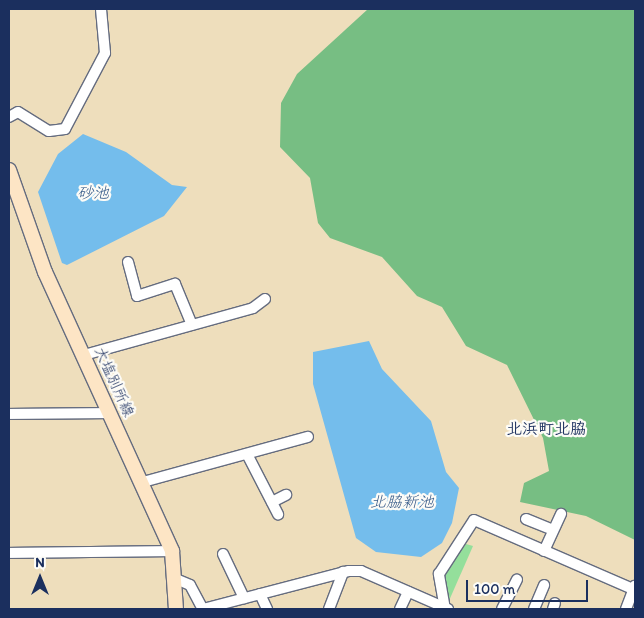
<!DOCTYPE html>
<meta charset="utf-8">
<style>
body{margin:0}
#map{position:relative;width:644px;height:618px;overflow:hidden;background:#eedebc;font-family:Itim,"Klee One",sans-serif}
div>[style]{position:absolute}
.green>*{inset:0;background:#94df9b}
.forest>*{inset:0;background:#77be83}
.water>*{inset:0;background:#74bdec}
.roads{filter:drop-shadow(1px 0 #656c7f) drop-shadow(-1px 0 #656c7f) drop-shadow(0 1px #656c7f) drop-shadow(0 -1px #656c7f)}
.street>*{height:10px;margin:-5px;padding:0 5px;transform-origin:5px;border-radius:5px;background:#fff}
.secondary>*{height:14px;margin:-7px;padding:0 7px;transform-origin:7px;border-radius:7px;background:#fde5c5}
span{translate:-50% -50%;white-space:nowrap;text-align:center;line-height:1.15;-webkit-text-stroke:4.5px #fdfcf7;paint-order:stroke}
.street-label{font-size:15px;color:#1b2f5e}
.water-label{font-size:16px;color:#365a89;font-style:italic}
.neighbourhood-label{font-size:16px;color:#1b2f5e;font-weight:700}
.frame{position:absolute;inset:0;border:10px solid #1b2f5e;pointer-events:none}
.north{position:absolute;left:15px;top:553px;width:50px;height:50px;-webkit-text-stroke:4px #fdfcf7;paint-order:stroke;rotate:0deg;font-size:14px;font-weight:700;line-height:20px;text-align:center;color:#1b2f5e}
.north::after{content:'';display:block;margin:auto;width:18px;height:22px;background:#1b2f5e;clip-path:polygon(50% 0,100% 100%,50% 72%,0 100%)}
.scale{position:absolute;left:466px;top:580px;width:122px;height:22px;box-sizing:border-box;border:2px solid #1b2f5e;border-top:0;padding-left:6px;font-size:15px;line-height:18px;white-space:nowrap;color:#1b2f5e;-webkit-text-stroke:4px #fdfcf7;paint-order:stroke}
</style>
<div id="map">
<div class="green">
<div style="clip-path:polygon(466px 544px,473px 546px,448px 603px,441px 576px)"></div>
</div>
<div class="forest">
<div style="clip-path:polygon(368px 9px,635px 9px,635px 540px,586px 516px,520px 502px,524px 483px,549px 471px,543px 438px,507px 365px,466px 346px,442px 307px,417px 296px,382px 257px,330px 238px,318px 223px,310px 178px,280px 147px,281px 103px,297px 74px)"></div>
</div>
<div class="water">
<div style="clip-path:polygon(83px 134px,126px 152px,172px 185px,187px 187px,164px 216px,67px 265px,62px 263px,38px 192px,58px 154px)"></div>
<div style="clip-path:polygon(369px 341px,382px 369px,431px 421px,446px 472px,459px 488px,452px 523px,442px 543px,421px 557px,376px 552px,356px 538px,313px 384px,313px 352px)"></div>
</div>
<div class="roads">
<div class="street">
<div style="left:9px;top:117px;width:10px;rotate:-29deg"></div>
<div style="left:18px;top:112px;width:36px;rotate:32deg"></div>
<div style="left:49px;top:131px;width:16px;rotate:-7deg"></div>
<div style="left:65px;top:129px;width:86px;rotate:-62.2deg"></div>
<div style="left:105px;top:53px;width:44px;rotate:-95.2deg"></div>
<div style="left:128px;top:262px;width:35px;rotate:75deg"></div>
<div style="left:137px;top:296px;width:40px;rotate:-18deg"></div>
<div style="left:175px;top:284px;width:44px;rotate:67.5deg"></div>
<div style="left:84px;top:355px;width:175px;rotate:-15.5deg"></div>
<div style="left:253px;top:308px;width:15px;rotate:-37deg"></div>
<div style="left:9px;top:414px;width:101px;rotate:-0.6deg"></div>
<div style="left:247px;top:454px;width:68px;rotate:62.7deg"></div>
<div style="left:143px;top:482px;width:171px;rotate:-15.3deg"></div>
<div style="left:272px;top:502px;width:16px;rotate:-27deg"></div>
<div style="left:526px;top:519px;width:29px;rotate:22deg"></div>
<div style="left:544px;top:551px;width:41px;rotate:-65.3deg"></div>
<div style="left:9px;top:553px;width:163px;rotate:-0.7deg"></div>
<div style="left:223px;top:554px;width:49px;rotate:64.5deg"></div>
<div style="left:176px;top:579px;width:15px;rotate:23deg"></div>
<div style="left:190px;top:585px;width:27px;rotate:62deg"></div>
<div style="left:260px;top:594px;width:17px;rotate:65deg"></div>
<div style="left:203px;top:609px;width:151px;rotate:-14.6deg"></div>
<div style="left:349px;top:571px;width:12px"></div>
<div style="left:361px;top:571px;width:95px;rotate:23.6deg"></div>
<div style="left:329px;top:609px;width:40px;rotate:-69deg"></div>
<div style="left:400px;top:609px;width:19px;rotate:-65deg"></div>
<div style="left:445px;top:609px;width:36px;rotate:-100deg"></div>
<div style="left:439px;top:574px;width:64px;rotate:-57.1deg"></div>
<div style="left:474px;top:520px;width:176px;rotate:23.5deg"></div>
<div style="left:502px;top:609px;width:33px;rotate:-63deg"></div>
<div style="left:534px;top:609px;width:26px;rotate:-67deg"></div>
<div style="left:553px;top:609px;width:6px;rotate:-72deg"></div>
<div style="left:626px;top:609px;width:25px;rotate:-69deg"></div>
</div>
<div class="secondary">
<div style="left:9px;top:170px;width:108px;rotate:70.6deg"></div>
<div style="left:45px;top:272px;width:307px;rotate:65.5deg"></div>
<div style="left:172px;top:551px;width:58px;rotate:86.1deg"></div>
</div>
</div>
<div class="street-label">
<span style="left:114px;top:382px;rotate:66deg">大塩別所線</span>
</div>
<div class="water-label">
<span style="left:93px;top:193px">砂池</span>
<span style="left:402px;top:502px">北脇新池</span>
</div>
<div class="neighbourhood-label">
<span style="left:546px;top:429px">北浜町北脇</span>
</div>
<div class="frame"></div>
<div class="north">N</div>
<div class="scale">100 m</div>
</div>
